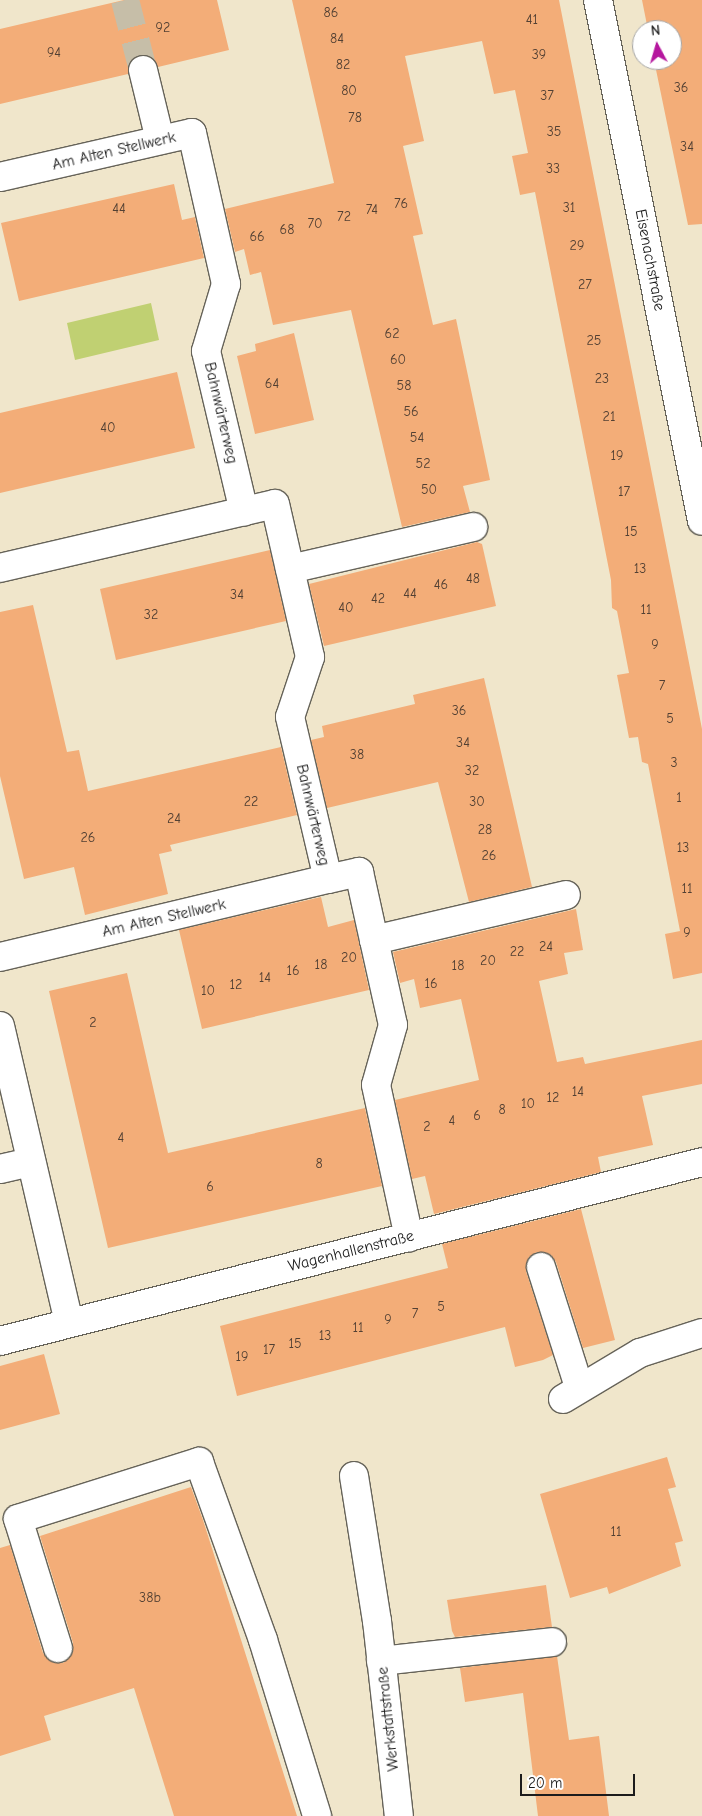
<!DOCTYPE html>
<meta charset="utf-8">
<style>
body{margin:0}
#map{position:relative;width:702px;height:1816px;overflow:hidden;background:#f0e6cb;font-family:"Comic Neue",sans-serif}
div>[style]{position:absolute}
.green>*{inset:0;background:#c0d072}
.building>*{inset:0;background:#f3ad78}
.minor-tunnel>*{height:28px;margin-top:-14px;transform-origin:0;background:repeating-linear-gradient(90deg,#c6bea8 0 28px,transparent 0 42px)}
.roads{filter:drop-shadow(1px 0 #666359) drop-shadow(-1px 0 #666359) drop-shadow(0 1px #666359) drop-shadow(0 -1px #666359)}
.minor>*{height:28px;margin:-14px;padding:0 14px;transform-origin:14px;border-radius:14px;background:#fff}
span{translate:-50% -50%;white-space:nowrap;text-align:center;line-height:1.15;-webkit-text-stroke:5px #fff;paint-order:stroke}
.number-label{font-size:14px;color:#524033}
.number-label span{-webkit-text-stroke-width:0}
.street-label{font-size:16px;color:#1c1c1c}
.north{position:absolute;left:632px;top:20px;width:50px;height:50px;box-sizing:border-box;background:#fff;border:1px solid #a4a4a4;border-radius:50%;rotate:354deg;font-size:14px;font-weight:700;line-height:20px;text-align:center;color:#1c1c1c}
.north::after{content:'';display:block;margin:auto;width:18px;height:22px;background:#b5179e;clip-path:polygon(50% 0,100% 100%,50% 72%,0 100%)}
.scale{position:absolute;left:520px;top:1774px;width:115px;height:22px;box-sizing:border-box;border:2px solid #1c1c1c;border-top:0;padding-left:6px;font-size:15px;line-height:18px;white-space:nowrap;color:#1c1c1c;-webkit-text-stroke:4px #fff;paint-order:stroke}
</style>
<div id="map">
<div class="green">
<div style="clip-path:polygon(151px 303px,159px 340px,75px 360px,67px 323px)"></div>
</div>
<div class="building">
<div style="clip-path:polygon(124px 0,217px 0,229px 50px,158px 67px,154px 59px,140px 55px,132px 59px,128px 74px,0 104px,0 29px)"></div>
<div style="clip-path:polygon(292px 0,559px 0,702px 729px,702px 973px,673px 979px,665px 934px,680px 931px,648px 764px,642px 762px,638px 737px,629px 738px,617px 675px,629px 673px,617px 611px,612px 608px,611px 580px,535px 192px,520px 195px,512px 156px,528px 153px,515px 90px,494px 94px,482px 41px,405px 56px,424px 141px,403px 146px,423px 234px,413px 236px,433px 325px,456px 319px,490px 480px,463px 486px,470px 512px,402px 527px,351px 310px,273px 325px,261px 272px,250px 275px,244px 249px,235px 252px,225px 209px,334px 183px)"></div>
<div style="clip-path:polygon(642px 0,702px 0,702px 224px,688px 225px,654px 60px,672px 60px,672px 30px,648px 30px)"></div>
<div style="clip-path:polygon(174px 184px,182px 220px,195px 217px,204px 258px,19px 301px,1px 223px)"></div>
<div style="clip-path:polygon(294px 333px,314px 420px,255px 434px,237px 356px,256px 351px,255px 344px)"></div>
<div style="clip-path:polygon(177px 372px,195px 448px,0 493px,0 413px)"></div>
<div style="clip-path:polygon(477px 542px,482px 544px,496px 606px,324px 646px,309px 584px)"></div>
<div style="clip-path:polygon(270px 550px,286px 621px,116px 660px,100px 589px)"></div>
<div style="clip-path:polygon(33px 605px,67px 752px,79px 750px,88px 791px,281px 747px,297px 815px,170px 845px,172px 851px,159px 854px,168px 894px,85px 915px,74px 867px,24px 879px,0 776px,0 612px)"></div>
<div style="clip-path:polygon(484px 678px,532px 887px,469px 902px,438px 782px,327px 808px,311px 740px,324px 737px,322px 726px,415px 704px,413px 695px)"></div>
<div style="clip-path:polygon(321px 897px,328px 927px,354px 920px,369px 990px,202px 1029px,179px 930px)"></div>
<div style="clip-path:polygon(576px 909px,583px 950px,564px 953px,568px 974px,539px 981px,557px 1062px,583px 1057px,585px 1064px,702px 1040px,702px 1084px,642px 1096px,653px 1145px,598px 1157px,601px 1172px,434px 1214px,425px 1176px,412px 1179px,395px 1100px,479px 1080px,461px 999px,420px 1008px,414px 979px,400px 983px,393px 952px)"></div>
<div style="clip-path:polygon(127px 973px,168px 1153px,365px 1108px,382px 1186px,108px 1248px,49px 991px)"></div>
<div style="clip-path:polygon(581px 1209px,615px 1340px,583px 1348px,556px 1262px,551px 1255px,537px 1252px,529px 1257px,526px 1271px,553px 1355px,543px 1360px,515px 1367px,505px 1327px,237px 1396px,220px 1326px,448px 1268px,442px 1244px)"></div>
<div style="clip-path:polygon(44px 1354px,60px 1414px,0 1430px,0 1366px)"></div>
<div style="clip-path:polygon(667px 1457px,676px 1487px,668px 1489px,683px 1541px,675px 1543px,681px 1566px,609px 1594px,607px 1587px,570px 1598px,540px 1494px)"></div>
<div style="clip-path:polygon(191px 1487px,203px 1520px,297px 1816px,174px 1816px,134px 1688px,44px 1716px,51px 1740px,0 1756px,0 1548px,10px 1545px,43px 1653px,54px 1663px,63px 1663px,73px 1652px,73px 1643px,40px 1536px)"></div>
<div style="clip-path:polygon(546px 1585px,552px 1627px,455px 1637px,452px 1631px,447px 1600px)"></div>
<div style="clip-path:polygon(557px 1656px,569px 1740px,599px 1736px,609px 1816px,538px 1816px,523px 1693px,465px 1702px,460px 1668px)"></div>
</div>
<div class="minor-tunnel">
<div style="left:125px;top:0;width:72px;rotate:75.6deg"></div>
</div>
<div class="roads">
<div class="minor">
<div style="left:598px;top:0;width:531px;rotate:78.71deg"></div>
<div style="left:143px;top:70px;width:72px;rotate:76.3deg"></div>
<div style="left:0;top:177px;width:197px;rotate:-12.9deg"></div>
<div style="left:192px;top:133px;width:155px;rotate:77.3deg"></div>
<div style="left:226px;top:284px;width:70px;rotate:106.6deg"></div>
<div style="left:206px;top:351px;width:165px;rotate:76.7deg"></div>
<div style="left:0;top:568px;width:282px;rotate:-13.1deg"></div>
<div style="left:275px;top:504px;width:157px;rotate:77.1deg"></div>
<div style="left:310px;top:657px;width:63px;rotate:108.4deg"></div>
<div style="left:290px;top:717px;width:166px;rotate:76.8deg"></div>
<div style="left:328px;top:879px;width:32px;rotate:-13deg"></div>
<div style="left:359px;top:872px;width:70px;rotate:77.6deg"></div>
<div style="left:374px;top:940px;width:87px;rotate:77.4deg"></div>
<div style="left:393px;top:1025px;width:62px;rotate:105.8deg"></div>
<div style="left:376px;top:1085px;width:156px;rotate:77.8deg"></div>
<div style="left:290px;top:569px;width:188px;rotate:-12.9deg"></div>
<div style="left:374px;top:940px;width:197px;rotate:-13.2deg"></div>
<div style="left:0;top:957px;width:337px;rotate:-13.4deg"></div>
<div style="left:0;top:1026px;width:305px;rotate:76.9deg"></div>
<div style="left:0;top:1169px;width:32px;rotate:-13deg"></div>
<div style="left:541px;top:1267px;width:126px;rotate:72.4deg"></div>
<div style="left:0;top:1341px;width:724px;rotate:-14.3deg"></div>
<div style="left:563px;top:1399px;width:90px;rotate:-30.9deg"></div>
<div style="left:640px;top:1353px;width:65px;rotate:-17.9deg"></div>
<div style="left:354px;top:1476px;width:147px;rotate:81deg"></div>
<div style="left:377px;top:1621px;width:196px;rotate:83.6deg"></div>
<div style="left:58px;top:1648px;width:135px;rotate:-107.2deg"></div>
<div style="left:18px;top:1519px;width:190px;rotate:-17.5deg"></div>
<div style="left:199px;top:1462px;width:189px;rotate:70.2deg"></div>
<div style="left:263px;top:1640px;width:184px;rotate:72.9deg"></div>
<div style="left:381px;top:1661px;width:172px;rotate:-6.3deg"></div>
</div>
</div>
<div class="number-label">
<span style="left:331px;top:13px">86</span>
<span style="left:532px;top:20px">41</span>
<span style="left:163px;top:28px">92</span>
<span style="left:337px;top:39px">84</span>
<span style="left:54px;top:53px">94</span>
<span style="left:539px;top:55px">39</span>
<span style="left:343px;top:65px">82</span>
<span style="left:681px;top:88px">36</span>
<span style="left:349px;top:91px">80</span>
<span style="left:547px;top:96px">37</span>
<span style="left:355px;top:118px">78</span>
<span style="left:554px;top:132px">35</span>
<span style="left:687px;top:147px">34</span>
<span style="left:553px;top:169px">33</span>
<span style="left:401px;top:204px">76</span>
<span style="left:569px;top:208px">31</span>
<span style="left:119px;top:209px">44</span>
<span style="left:372px;top:210px">74</span>
<span style="left:344px;top:217px">72</span>
<span style="left:315px;top:224px">70</span>
<span style="left:287px;top:230px">68</span>
<span style="left:257px;top:237px">66</span>
<span style="left:577px;top:246px">29</span>
<span style="left:585px;top:285px">27</span>
<span style="left:392px;top:334px">62</span>
<span style="left:594px;top:341px">25</span>
<span style="left:398px;top:360px">60</span>
<span style="left:602px;top:379px">23</span>
<span style="left:272px;top:384px">64</span>
<span style="left:404px;top:386px">58</span>
<span style="left:411px;top:412px">56</span>
<span style="left:609px;top:417px">21</span>
<span style="left:108px;top:428px">40</span>
<span style="left:417px;top:438px">54</span>
<span style="left:617px;top:456px">19</span>
<span style="left:423px;top:464px">52</span>
<span style="left:429px;top:490px">50</span>
<span style="left:624px;top:492px">17</span>
<span style="left:631px;top:532px">15</span>
<span style="left:640px;top:569px">13</span>
<span style="left:473px;top:579px">48</span>
<span style="left:441px;top:585px">46</span>
<span style="left:410px;top:594px">44</span>
<span style="left:237px;top:595px">34</span>
<span style="left:378px;top:599px">42</span>
<span style="left:346px;top:608px">40</span>
<span style="left:646px;top:610px">11</span>
<span style="left:151px;top:615px">32</span>
<span style="left:655px;top:645px">9</span>
<span style="left:662px;top:686px">7</span>
<span style="left:459px;top:711px">36</span>
<span style="left:670px;top:719px">5</span>
<span style="left:463px;top:743px">34</span>
<span style="left:357px;top:755px">38</span>
<span style="left:674px;top:763px">3</span>
<span style="left:472px;top:771px">32</span>
<span style="left:679px;top:798px">1</span>
<span style="left:251px;top:802px">22</span>
<span style="left:477px;top:802px">30</span>
<span style="left:174px;top:819px">24</span>
<span style="left:485px;top:830px">28</span>
<span style="left:88px;top:838px">26</span>
<span style="left:683px;top:848px">13</span>
<span style="left:489px;top:856px">26</span>
<span style="left:687px;top:889px">11</span>
<span style="left:687px;top:933px">9</span>
<span style="left:546px;top:947px">24</span>
<span style="left:517px;top:952px">22</span>
<span style="left:349px;top:958px">20</span>
<span style="left:488px;top:961px">20</span>
<span style="left:321px;top:965px">18</span>
<span style="left:458px;top:966px">18</span>
<span style="left:293px;top:971px">16</span>
<span style="left:265px;top:978px">14</span>
<span style="left:431px;top:984px">16</span>
<span style="left:236px;top:985px">12</span>
<span style="left:208px;top:991px">10</span>
<span style="left:93px;top:1023px">2</span>
<span style="left:578px;top:1092px">14</span>
<span style="left:553px;top:1098px">12</span>
<span style="left:528px;top:1104px">10</span>
<span style="left:502px;top:1110px">8</span>
<span style="left:477px;top:1116px">6</span>
<span style="left:452px;top:1121px">4</span>
<span style="left:427px;top:1127px">2</span>
<span style="left:121px;top:1138px">4</span>
<span style="left:319px;top:1164px">8</span>
<span style="left:210px;top:1187px">6</span>
<span style="left:441px;top:1307px">5</span>
<span style="left:415px;top:1314px">7</span>
<span style="left:388px;top:1320px">9</span>
<span style="left:358px;top:1328px">11</span>
<span style="left:325px;top:1336px">13</span>
<span style="left:295px;top:1344px">15</span>
<span style="left:269px;top:1350px">17</span>
<span style="left:242px;top:1357px">19</span>
<span style="left:616px;top:1532px">11</span>
<span style="left:150px;top:1598px">38b</span>
</div>
<div class="street-label">
<span style="left:114px;top:151px;rotate:-13deg">Am Alten Stellwerk</span>
<span style="left:650px;top:260px;rotate:79deg">Eisenachstraße</span>
<span style="left:221px;top:413px;rotate:77deg">Bahnwärterweg</span>
<span style="left:313px;top:815px;rotate:77deg">Bahnwärterweg</span>
<span style="left:164px;top:918px;rotate:-13deg">Am Alten Stellwerk</span>
<span style="left:351px;top:1251px;rotate:-14deg">Wagenhallenstraße</span>
<span style="left:388px;top:1719px;rotate:-96deg">Werkstattstraße</span>
</div>
<div class="north">N</div>
<div class="scale">20 m</div>
</div>
